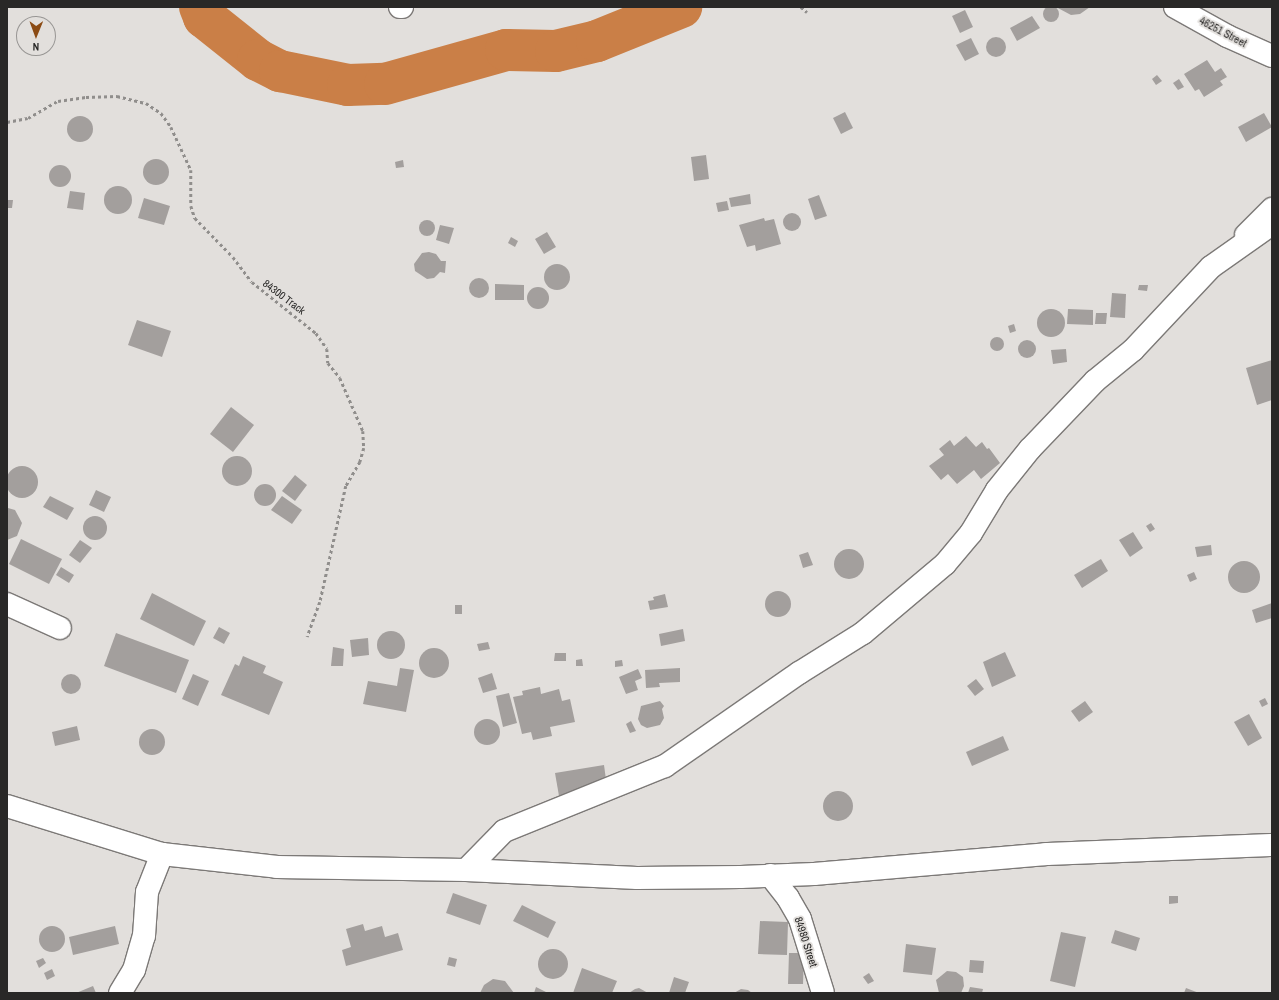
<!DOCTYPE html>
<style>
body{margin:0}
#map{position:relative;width:1279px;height:1000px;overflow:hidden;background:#e2dfdc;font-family:"Archivo Narrow",sans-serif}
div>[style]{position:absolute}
.river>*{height:42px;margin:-21px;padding:0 21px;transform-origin:21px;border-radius:21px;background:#ca7f47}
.building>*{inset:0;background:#a39f9d}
.round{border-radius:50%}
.path>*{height:2.5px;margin-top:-1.25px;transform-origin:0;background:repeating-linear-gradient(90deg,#908e8c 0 3px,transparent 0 6px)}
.roads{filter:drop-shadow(1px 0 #7c7977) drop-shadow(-1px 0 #7c7977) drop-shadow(0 1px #7c7977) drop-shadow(0 -1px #7c7977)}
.street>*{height:22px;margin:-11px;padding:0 11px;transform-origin:11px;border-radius:11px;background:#fff}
.secondary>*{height:22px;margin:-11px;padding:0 11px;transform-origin:11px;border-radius:11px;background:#fff}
span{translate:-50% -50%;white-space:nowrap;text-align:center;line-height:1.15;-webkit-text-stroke:3.5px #e2dfdc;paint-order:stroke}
.street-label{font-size:11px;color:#292827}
.frame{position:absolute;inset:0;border:8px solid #292827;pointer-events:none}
.north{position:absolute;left:16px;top:16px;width:40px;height:40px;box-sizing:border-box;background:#e2dfdc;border:1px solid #989694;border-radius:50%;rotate:181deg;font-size:11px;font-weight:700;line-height:16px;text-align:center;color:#292827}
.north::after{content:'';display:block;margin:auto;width:14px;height:18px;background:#8b4b14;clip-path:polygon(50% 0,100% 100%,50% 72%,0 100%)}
</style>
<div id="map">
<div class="river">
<div style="left:200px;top:7px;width:11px;rotate:68deg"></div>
<div style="left:204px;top:17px;width:69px;rotate:38.5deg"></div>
<div style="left:258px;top:60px;width:25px;rotate:27deg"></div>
<div style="left:280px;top:71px;width:69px;rotate:11.6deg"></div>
<div style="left:348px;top:85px;width:37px;rotate:-2deg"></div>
<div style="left:385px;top:84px;width:126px;rotate:-15.7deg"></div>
<div style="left:506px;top:50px;width:50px;rotate:1.1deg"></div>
<div style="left:556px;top:51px;width:42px;rotate:-13.7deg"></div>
<div style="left:597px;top:41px;width:91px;rotate:-22deg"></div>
</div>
<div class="building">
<div class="round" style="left:1043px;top:6px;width:16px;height:16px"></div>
<div style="clip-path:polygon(1056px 7px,1090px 7px,1080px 14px,1071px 15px)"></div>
<div style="clip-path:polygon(965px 10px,973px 27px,960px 33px,952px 16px)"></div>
<div style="clip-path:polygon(1032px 16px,1040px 28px,1017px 41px,1010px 28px)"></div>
<div class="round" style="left:986px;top:37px;width:20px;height:20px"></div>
<div style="clip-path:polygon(971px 38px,979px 54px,965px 61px,956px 45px)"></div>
<div style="clip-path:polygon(1207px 60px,1215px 72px,1221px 68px,1227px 77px,1220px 81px,1223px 85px,1204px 97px,1199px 89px,1195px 91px,1184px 74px)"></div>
<div style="clip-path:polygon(1157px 75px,1162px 81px,1156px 85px,1152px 79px)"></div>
<div style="clip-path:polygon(1179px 79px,1184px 87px,1178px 90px,1173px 83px)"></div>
<div style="clip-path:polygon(845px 112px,853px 128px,841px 134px,833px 118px)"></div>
<div style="clip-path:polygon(1264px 113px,1272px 127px,1246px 142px,1238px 127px)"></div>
<div class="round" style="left:67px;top:116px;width:26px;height:26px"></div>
<div style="clip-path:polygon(706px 155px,709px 179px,694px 181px,691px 157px)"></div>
<div class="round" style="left:143px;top:159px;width:26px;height:26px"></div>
<div style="clip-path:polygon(403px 160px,404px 167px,396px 168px,395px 162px)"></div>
<div class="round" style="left:49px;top:165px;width:22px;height:22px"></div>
<div class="round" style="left:104px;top:186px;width:28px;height:28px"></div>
<div style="clip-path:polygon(70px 191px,85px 193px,83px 210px,67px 208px)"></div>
<div style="clip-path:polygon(750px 194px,751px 204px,731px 207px,729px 198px)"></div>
<div style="clip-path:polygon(819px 195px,827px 216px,815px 220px,808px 199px)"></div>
<div style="clip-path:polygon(144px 198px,170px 206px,164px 225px,138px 218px)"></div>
<div style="clip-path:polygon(7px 200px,13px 200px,12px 208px,7px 208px)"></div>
<div style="clip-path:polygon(727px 201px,729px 210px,718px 212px,716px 203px)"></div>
<div class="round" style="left:783px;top:213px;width:18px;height:18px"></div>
<div style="clip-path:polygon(764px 218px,765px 221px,774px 219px,781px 244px,756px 251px,755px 245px,747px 247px,739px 225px)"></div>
<div class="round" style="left:419px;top:220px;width:16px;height:16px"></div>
<div style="clip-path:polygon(440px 225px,454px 228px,449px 244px,436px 240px)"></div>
<div style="clip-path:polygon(547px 232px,556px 247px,544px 254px,535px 239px)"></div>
<div style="clip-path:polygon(511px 237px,518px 241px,515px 247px,508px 243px)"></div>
<div style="clip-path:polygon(429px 252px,436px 254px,441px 261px,446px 261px,445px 273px,440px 272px,434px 278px,427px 279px,415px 271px,414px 264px,422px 253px)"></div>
<div class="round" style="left:544px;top:264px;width:26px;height:26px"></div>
<div class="round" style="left:469px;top:278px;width:20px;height:20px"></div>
<div style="clip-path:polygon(495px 284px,524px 285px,524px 300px,495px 300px)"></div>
<div style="clip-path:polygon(1139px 285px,1148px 285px,1147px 291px,1138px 290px)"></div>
<div class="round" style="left:527px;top:287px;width:22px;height:22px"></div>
<div style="clip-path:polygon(1112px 293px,1126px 294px,1125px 318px,1110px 317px)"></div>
<div style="clip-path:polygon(1068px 309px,1093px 310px,1093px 325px,1067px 324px)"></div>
<div class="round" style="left:1037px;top:309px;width:28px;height:28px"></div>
<div style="clip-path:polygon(1096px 313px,1107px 313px,1106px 324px,1095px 324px)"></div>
<div style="clip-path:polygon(137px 320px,171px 331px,162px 357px,128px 345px)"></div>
<div style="clip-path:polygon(1014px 324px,1016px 331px,1010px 333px,1008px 326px)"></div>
<div class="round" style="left:990px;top:337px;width:14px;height:14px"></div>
<div class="round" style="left:1018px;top:340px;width:18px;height:18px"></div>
<div style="clip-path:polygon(1066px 349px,1067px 362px,1053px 364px,1051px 350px)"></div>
<div style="clip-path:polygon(1272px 360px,1272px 400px,1257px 405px,1246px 368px)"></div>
<div style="clip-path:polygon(231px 407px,254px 425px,233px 452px,210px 434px)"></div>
<div style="clip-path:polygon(966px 436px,976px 447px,982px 442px,987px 449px,989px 448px,1000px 463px,981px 479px,974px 470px,957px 484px,948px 474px,941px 480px,929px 466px,944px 455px,939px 449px,950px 440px,954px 446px)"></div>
<div class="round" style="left:222px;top:456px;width:30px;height:30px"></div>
<div class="round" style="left:6px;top:466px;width:32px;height:32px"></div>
<div style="clip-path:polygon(295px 475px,307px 485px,295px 501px,282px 491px)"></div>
<div class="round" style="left:254px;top:484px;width:22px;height:22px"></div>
<div style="clip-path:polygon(96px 490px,111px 497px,104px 512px,89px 505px)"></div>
<div style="clip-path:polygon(50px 496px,74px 508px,67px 520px,43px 507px)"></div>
<div style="clip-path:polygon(282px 496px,302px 510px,292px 524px,271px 510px)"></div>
<div style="clip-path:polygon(8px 508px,15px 510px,22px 523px,17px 536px,7px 540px)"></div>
<div class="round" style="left:83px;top:516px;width:24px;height:24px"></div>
<div style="clip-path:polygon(1151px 523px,1155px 529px,1150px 532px,1146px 526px)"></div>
<div style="clip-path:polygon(1133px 532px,1143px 548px,1130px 557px,1119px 540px)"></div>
<div style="clip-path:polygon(21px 539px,62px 559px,49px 584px,9px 564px)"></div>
<div style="clip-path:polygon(80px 540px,92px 548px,80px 563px,69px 555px)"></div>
<div style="clip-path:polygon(1211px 545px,1212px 555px,1197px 557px,1195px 547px)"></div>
<div class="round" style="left:834px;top:549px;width:30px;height:30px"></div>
<div style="clip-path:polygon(808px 552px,813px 565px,803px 568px,799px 555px)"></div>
<div style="clip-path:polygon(1101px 559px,1108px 571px,1082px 588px,1074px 575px)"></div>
<div class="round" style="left:1228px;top:561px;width:32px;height:32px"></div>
<div style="clip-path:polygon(61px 567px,74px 575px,69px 583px,56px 575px)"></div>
<div style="clip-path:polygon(1194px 572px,1197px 579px,1190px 582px,1187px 575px)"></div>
<div class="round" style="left:765px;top:591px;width:26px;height:26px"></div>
<div style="clip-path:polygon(152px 593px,206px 621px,194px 646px,140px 619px)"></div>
<div style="clip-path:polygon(665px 594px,668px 607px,650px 610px,648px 601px,654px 600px,653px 597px)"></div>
<div style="clip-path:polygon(1272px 603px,1272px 618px,1256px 623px,1252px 610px)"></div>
<div style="clip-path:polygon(455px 605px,462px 605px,462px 614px,455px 614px)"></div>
<div style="clip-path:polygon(219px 627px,230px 633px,224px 644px,213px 638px)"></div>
<div style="clip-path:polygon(683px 629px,685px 641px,661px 646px,659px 634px)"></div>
<div class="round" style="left:377px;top:631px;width:28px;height:28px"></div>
<div style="clip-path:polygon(116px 633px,189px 660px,176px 693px,104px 666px)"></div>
<div style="clip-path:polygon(368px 638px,369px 655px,352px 657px,350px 640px)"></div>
<div style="clip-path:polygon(488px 642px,490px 649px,479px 651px,477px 644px)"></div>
<div style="clip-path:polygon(333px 647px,344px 649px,343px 666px,331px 666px)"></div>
<div class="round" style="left:419px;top:648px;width:30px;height:30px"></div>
<div style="clip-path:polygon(1005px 652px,1016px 676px,992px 687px,983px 662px)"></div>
<div style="clip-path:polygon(555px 653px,566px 653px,566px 661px,554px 661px)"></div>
<div style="clip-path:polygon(243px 656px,266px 666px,263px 673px,283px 682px,269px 715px,221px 695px,235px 664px,239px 666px)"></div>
<div style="clip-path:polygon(582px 659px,583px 666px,576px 666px,576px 660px)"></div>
<div style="clip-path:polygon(622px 660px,623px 666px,615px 667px,615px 661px)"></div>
<div style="clip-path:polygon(400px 668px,414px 670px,406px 712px,363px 704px,368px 681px,397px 686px)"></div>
<div style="clip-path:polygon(680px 668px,680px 682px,659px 683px,660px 687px,646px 688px,645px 670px)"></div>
<div style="clip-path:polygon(638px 669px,642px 678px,635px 681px,638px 690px,626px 694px,619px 677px)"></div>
<div style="clip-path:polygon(492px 673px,497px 689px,483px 693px,478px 678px)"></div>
<div style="clip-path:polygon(193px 674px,209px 681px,198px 706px,182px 699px)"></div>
<div class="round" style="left:61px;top:674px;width:20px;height:20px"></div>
<div style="clip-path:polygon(976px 679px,984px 689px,975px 696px,967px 686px)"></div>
<div style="clip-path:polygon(540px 687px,541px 694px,559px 689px,562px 701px,570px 699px,575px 722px,550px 727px,552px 736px,533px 740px,531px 732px,522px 734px,513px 697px,523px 695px,522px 691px)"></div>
<div style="clip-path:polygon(509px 693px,517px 723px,503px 727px,496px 696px)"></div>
<div style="clip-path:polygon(1265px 698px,1268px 704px,1262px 707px,1259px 701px)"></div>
<div style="clip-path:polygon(660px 701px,664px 706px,662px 709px,664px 718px,660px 725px,647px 728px,641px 725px,638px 719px,641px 706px)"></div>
<div style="clip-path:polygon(1085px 701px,1093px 712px,1079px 722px,1071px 711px)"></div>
<div style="clip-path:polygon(1249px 714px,1262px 738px,1248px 746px,1234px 722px)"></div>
<div class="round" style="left:474px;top:719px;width:26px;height:26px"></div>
<div style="clip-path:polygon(631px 721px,636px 731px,630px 733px,626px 724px)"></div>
<div style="clip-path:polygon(77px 726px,80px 740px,55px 746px,52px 732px)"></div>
<div class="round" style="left:139px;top:729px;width:26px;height:26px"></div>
<div style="clip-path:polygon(1003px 736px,1009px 750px,972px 766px,966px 752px)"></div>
<div style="clip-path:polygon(604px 765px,607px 787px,559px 796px,555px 773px)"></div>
<div class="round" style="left:823px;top:791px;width:30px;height:30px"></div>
<div style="clip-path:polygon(453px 893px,487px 905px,480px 925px,446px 913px)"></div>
<div style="clip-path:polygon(1169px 896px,1178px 896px,1178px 903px,1169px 904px)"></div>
<div style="clip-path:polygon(522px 905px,556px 922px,548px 938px,513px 921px)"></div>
<div style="clip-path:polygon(760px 921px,788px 922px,787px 955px,758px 954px)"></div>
<div style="clip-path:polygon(363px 924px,365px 931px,382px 926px,385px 937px,398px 933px,403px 950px,346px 966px,342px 950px,351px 947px,346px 929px)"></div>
<div class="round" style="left:39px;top:926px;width:26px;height:26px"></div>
<div style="clip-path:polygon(115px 926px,119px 944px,73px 955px,69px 937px)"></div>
<div style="clip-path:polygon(1115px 930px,1140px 938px,1136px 951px,1111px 943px)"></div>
<div style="clip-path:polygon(1061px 932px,1086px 937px,1075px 987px,1050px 981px)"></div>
<div style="clip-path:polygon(906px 944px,936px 948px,932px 975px,903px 972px)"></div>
<div class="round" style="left:538px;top:949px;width:30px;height:30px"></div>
<div style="clip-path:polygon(789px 953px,804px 953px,803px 984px,788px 984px)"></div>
<div style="clip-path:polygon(449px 957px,457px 959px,455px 967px,447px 965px)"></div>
<div style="clip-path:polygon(43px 958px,46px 963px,39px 968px,36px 961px)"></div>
<div style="clip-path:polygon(970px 960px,984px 961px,983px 973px,969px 972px)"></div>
<div style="clip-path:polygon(582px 968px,617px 981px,612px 993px,573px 993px)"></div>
<div style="clip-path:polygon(52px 969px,55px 976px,47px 980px,44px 973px)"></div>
<div style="clip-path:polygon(947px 971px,956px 972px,963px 977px,964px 986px,961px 993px,939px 993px,936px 980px)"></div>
<div style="clip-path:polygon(869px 973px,874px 981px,868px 984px,863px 977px)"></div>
<div style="clip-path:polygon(674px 977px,689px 982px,685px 993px,669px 993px)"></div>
<div style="clip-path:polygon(493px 979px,505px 981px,514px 993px,480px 993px,484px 985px)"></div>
<div style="clip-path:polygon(93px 986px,96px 993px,76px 993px)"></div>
<div style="clip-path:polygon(536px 987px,548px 993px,534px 993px)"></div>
<div style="clip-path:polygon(970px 987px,983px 989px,982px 993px,968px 993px)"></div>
<div style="clip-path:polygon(639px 988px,648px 993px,629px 993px,635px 989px)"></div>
<div style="clip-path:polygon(1186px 988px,1199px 993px,1184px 993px)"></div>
<div style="clip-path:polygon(741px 989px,748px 990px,752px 993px,734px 993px)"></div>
</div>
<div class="path">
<div style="left:801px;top:7px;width:8px;rotate:40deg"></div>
<div style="left:7px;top:122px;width:21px;rotate:-11deg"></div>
<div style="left:28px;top:118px;width:34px;rotate:-30deg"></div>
<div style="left:58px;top:101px;width:28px;rotate:-8deg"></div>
<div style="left:86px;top:97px;width:31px;rotate:-2deg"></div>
<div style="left:117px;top:96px;width:30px;rotate:14deg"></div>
<div style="left:146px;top:103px;width:18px;rotate:34deg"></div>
<div style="left:161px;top:113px;width:17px;rotate:54deg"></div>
<div style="left:171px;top:127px;width:47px;rotate:65.1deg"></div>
<div style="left:191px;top:170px;width:36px;rotate:90deg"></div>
<div style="left:191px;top:206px;width:13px;rotate:72deg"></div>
<div style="left:195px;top:218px;width:54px;rotate:45.7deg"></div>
<div style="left:233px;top:257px;width:31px;rotate:53deg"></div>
<div style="left:252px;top:282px;width:82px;rotate:38.6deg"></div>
<div style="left:316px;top:333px;width:19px;rotate:55deg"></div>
<div style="left:327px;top:349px;width:14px;rotate:86deg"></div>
<div style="left:328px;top:363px;width:19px;rotate:51deg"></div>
<div style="left:340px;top:378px;width:58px;rotate:66.5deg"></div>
<div style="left:363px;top:431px;width:17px;rotate:87deg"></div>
<div style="left:364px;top:448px;width:15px;rotate:106deg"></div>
<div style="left:360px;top:462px;width:28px;rotate:120deg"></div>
<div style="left:346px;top:486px;width:119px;rotate:102.6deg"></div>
<div style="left:320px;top:602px;width:37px;rotate:110deg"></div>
</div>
<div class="roads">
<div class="street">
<div style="left:400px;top:7px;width:2px"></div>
<div style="left:1175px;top:7px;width:60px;rotate:29.1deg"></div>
<div style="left:1227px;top:36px;width:49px;rotate:24deg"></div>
<div style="left:1246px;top:235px;width:37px;rotate:-45deg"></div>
<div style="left:7px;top:604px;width:58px;rotate:24.4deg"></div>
<div style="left:770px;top:875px;width:29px;rotate:52deg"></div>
<div style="left:788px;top:898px;width:24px;rotate:60deg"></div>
<div style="left:800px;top:919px;width:77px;rotate:72.7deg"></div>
<div style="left:120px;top:993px;width:27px;rotate:-59deg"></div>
<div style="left:134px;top:970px;width:35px;rotate:-74deg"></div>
<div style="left:144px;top:936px;width:44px;rotate:-86.1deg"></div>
<div style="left:147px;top:892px;width:41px;rotate:-68.5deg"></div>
</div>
<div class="secondary">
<div style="left:7px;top:806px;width:162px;rotate:17.2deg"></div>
<div style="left:162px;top:854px;width:116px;rotate:6.4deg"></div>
<div style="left:277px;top:867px;width:189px;rotate:0.9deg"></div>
<div style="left:466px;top:870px;width:171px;rotate:2.7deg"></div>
<div style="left:637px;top:878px;width:104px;rotate:-0.6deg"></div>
<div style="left:741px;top:877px;width:73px;rotate:-2.4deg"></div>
<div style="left:814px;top:874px;width:233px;rotate:-4.9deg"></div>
<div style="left:1046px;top:854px;width:226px;rotate:-2.3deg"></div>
<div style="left:466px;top:870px;width:54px;rotate:-45.7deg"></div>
<div style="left:504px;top:831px;width:174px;rotate:-22deg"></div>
<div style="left:665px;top:766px;width:163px;rotate:-34.8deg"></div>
<div style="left:799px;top:673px;width:75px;rotate:-32deg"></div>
<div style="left:863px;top:633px;width:107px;rotate:-40.1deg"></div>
<div style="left:945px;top:564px;width:40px;rotate:-50deg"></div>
<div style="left:971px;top:533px;width:50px;rotate:-58.8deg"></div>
<div style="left:997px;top:490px;width:53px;rotate:-51.2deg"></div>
<div style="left:1030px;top:449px;width:94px;rotate:-46.3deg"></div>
<div style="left:1095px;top:381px;width:49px;rotate:-39.2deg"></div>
<div style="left:1133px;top:350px;width:114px;rotate:-46.8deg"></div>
<div style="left:1211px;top:267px;width:75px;rotate:-35.2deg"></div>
</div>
</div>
<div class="street-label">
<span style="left:1223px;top:32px;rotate:28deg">46251 Street</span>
<span style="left:284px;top:297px;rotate:37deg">84300 Track</span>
<span style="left:806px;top:942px;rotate:72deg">84980 Street</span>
</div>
<div class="frame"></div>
<div class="north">N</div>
</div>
